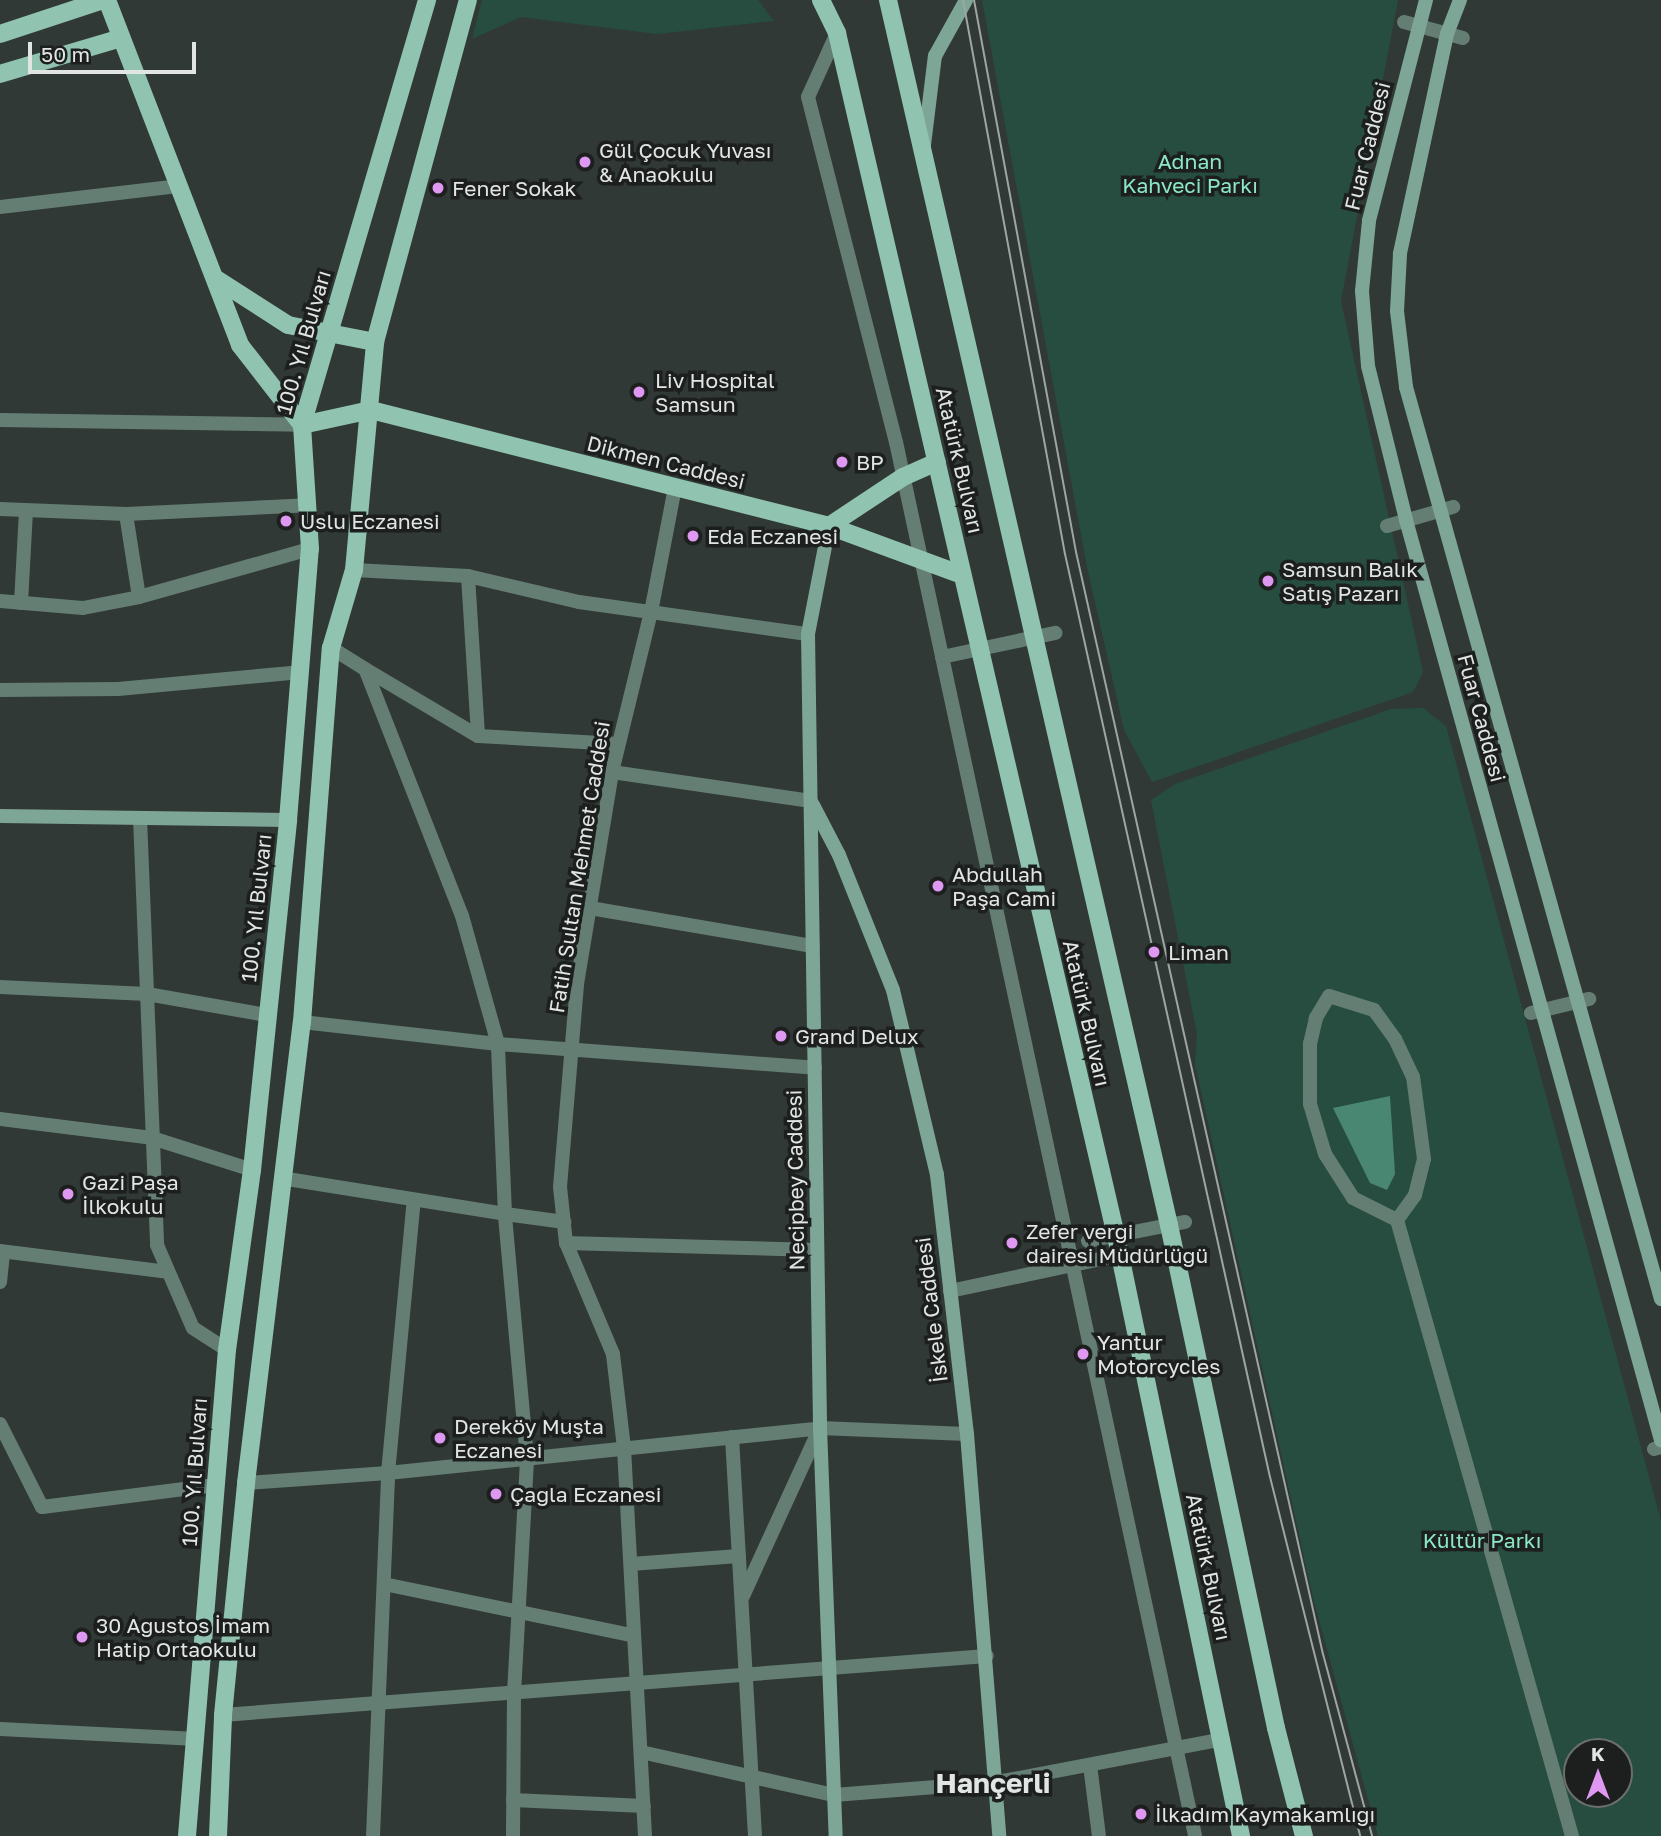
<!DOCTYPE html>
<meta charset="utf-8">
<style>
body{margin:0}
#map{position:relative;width:1661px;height:1836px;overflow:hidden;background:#313936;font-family:"Golos Text",sans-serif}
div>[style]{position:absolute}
.green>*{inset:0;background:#264d40}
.water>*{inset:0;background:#4a8772}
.street>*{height:14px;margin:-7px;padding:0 7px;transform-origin:7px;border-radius:7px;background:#657e74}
.secondary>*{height:14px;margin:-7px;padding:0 7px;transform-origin:7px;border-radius:7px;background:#7ea696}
.primary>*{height:18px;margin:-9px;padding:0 9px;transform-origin:9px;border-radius:9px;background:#90c4b0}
.tram>*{height:2px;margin:-1px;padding:0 1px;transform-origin:1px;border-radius:1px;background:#9fa5a2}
.dots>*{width:19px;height:19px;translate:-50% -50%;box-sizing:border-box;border:4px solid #1c1f1e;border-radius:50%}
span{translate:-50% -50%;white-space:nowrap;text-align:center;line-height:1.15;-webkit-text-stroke:7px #1c1f1e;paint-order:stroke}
.street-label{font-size:21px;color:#e1e6e4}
.poi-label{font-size:21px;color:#e1e6e4}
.left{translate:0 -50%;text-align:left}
.park-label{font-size:21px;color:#8ae8c6}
.district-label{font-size:28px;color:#e1e6e4;font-weight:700}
.north{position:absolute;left:1563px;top:1738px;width:70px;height:70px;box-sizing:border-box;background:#1c1f1e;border:2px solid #6b6f6d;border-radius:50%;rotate:0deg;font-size:19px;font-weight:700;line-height:28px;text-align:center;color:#e1e6e4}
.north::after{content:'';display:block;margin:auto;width:24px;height:32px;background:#df98f2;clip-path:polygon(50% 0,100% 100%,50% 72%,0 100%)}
.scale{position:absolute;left:28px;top:42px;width:168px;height:32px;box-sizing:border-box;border:4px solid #e1e6e4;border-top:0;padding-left:9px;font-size:21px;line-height:24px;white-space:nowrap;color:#e1e6e4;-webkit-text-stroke:5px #1c1f1e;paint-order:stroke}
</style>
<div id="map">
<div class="green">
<div style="clip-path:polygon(482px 0,758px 0,774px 21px,657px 34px,521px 17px,472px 39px)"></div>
<div style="clip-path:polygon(982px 0,1398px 0,1341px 301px,1423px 672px,1413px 692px,1152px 782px,1124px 730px,1087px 567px)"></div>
<div style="clip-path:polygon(evenodd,1423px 708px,1446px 726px,1661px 1521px,1661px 1836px,1378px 1836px,1313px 1598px,1195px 1064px,1197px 1034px,1151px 800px,1175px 784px,1391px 709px,1423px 708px,1577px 1752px,1619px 1752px,1619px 1794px,1577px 1794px,1577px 1752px)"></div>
</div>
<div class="water">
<div style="clip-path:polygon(1390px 1096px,1395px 1174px,1387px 1190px,1370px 1183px,1333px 1108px)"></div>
</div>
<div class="street">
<div style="left:1404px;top:22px;width:61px;rotate:15.2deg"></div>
<div style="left:837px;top:33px;width:70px;rotate:114.4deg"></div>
<div style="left:808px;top:97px;width:356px;rotate:75.7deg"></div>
<div style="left:896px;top:442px;width:1426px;rotate:77.89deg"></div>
<div style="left:0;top:207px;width:179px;rotate:-6.7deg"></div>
<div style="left:0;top:420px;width:302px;rotate:0.9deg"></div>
<div style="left:0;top:509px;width:126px;rotate:2.3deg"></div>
<div style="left:126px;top:514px;width:181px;rotate:-2.8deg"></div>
<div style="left:126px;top:514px;width:84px;rotate:81.1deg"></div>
<div style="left:1387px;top:526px;width:69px;rotate:-16.1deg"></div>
<div style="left:354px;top:570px;width:114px;rotate:3deg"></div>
<div style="left:468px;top:576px;width:114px;rotate:13.2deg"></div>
<div style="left:579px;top:602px;width:231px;rotate:8deg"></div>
<div style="left:468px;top:576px;width:160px;rotate:86.4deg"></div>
<div style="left:478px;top:736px;width:140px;rotate:3.3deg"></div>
<div style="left:0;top:601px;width:83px;rotate:4.8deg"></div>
<div style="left:83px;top:608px;width:57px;rotate:-11.1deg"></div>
<div style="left:139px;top:597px;width:178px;rotate:-15.7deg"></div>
<div style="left:21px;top:603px;width:93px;rotate:-86.9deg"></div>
<div style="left:942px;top:657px;width:116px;rotate:-12deg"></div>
<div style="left:365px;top:669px;width:131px;rotate:30.7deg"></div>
<div style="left:0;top:690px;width:118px;rotate:-0.5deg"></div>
<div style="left:118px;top:689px;width:183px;rotate:-5.3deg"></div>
<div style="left:612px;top:772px;width:201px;rotate:8.3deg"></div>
<div style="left:140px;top:818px;width:427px;rotate:87.7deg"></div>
<div style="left:157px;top:1245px;width:90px;rotate:66.6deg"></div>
<div style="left:193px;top:1328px;width:40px;rotate:32.9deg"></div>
<div style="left:590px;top:908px;width:226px;rotate:9.7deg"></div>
<div style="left:0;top:987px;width:147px;rotate:2.7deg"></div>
<div style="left:147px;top:994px;width:121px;rotate:10deg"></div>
<div style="left:1531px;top:1013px;width:60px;rotate:-13.6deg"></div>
<div style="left:302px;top:1022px;width:197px;rotate:6.4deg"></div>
<div style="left:498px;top:1044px;width:318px;rotate:4.3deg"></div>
<div style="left:0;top:1119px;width:153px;rotate:7.1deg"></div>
<div style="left:152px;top:1138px;width:105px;rotate:17.7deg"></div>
<div style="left:281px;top:1178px;width:227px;rotate:9.1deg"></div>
<div style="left:505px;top:1214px;width:170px;rotate:-92.4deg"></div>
<div style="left:498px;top:1044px;width:133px;rotate:-105.7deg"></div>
<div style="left:462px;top:916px;width:265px;rotate:-111.4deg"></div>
<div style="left:365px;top:669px;width:40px;rotate:-148deg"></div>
<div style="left:1397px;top:1220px;width:31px;rotate:-54deg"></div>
<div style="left:1415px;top:1195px;width:37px;rotate:-76deg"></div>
<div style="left:1424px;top:1159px;width:83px;rotate:-97.6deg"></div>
<div style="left:1413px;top:1077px;width:42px;rotate:-115.3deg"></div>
<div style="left:1395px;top:1039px;width:36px;rotate:-126deg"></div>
<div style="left:1374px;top:1010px;width:47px;rotate:-162.7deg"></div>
<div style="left:1329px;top:996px;width:26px;rotate:121deg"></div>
<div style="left:1316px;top:1018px;width:26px;rotate:103deg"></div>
<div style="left:1310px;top:1043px;width:61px;rotate:90deg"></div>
<div style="left:1310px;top:1104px;width:52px;rotate:73.3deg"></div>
<div style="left:1325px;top:1154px;width:52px;rotate:57.5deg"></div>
<div style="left:1353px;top:1198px;width:49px;rotate:26.6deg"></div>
<div style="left:1397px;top:1220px;width:640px;rotate:74.14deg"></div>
<div style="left:1088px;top:1241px;width:99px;rotate:-11.1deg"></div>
<div style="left:566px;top:1243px;width:251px;rotate:1.6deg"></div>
<div style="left:0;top:1251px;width:169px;rotate:7.1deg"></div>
<div style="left:0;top:1282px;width:30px;rotate:-84deg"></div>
<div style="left:950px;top:1291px;width:174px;rotate:-12deg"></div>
<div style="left:0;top:1424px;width:93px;rotate:63.2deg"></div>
<div style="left:42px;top:1507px;width:175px;rotate:-7.2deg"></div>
<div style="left:732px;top:1437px;width:400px;rotate:86.7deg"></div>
<div style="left:1654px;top:1449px;width:7px;rotate:-16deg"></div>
<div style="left:246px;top:1483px;width:142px;rotate:-4deg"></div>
<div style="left:388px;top:1473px;width:434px;rotate:-5.9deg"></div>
<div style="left:820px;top:1428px;width:147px;rotate:2.3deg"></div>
<div style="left:631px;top:1564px;width:108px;rotate:-4.2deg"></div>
<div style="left:384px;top:1584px;width:255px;rotate:11.7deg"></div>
<div style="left:743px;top:1596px;width:185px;rotate:-65.4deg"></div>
<div style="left:223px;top:1715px;width:766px;rotate:-4.42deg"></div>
<div style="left:0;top:1729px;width:197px;rotate:2.9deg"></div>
<div style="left:641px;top:1752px;width:198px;rotate:12.6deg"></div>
<div style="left:834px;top:1795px;width:165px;rotate:-4.5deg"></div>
<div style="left:998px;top:1782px;width:229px;rotate:-10.8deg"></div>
<div style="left:1090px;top:1765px;width:72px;rotate:82.8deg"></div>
<div style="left:513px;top:1800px;width:131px;rotate:2.6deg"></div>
<div style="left:373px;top:1836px;width:363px;rotate:-87.6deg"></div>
<div style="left:388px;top:1473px;width:274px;rotate:-84.6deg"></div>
<div style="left:513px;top:1836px;width:143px;rotate:-89.6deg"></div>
<div style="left:514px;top:1693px;width:235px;rotate:-86.8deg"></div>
<div style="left:527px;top:1458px;width:245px;rotate:-95.2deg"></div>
<div style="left:505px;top:1214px;width:60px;rotate:7.7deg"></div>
<div style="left:645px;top:1836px;width:389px;rotate:-93.1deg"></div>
<div style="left:624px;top:1448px;width:95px;rotate:-96.7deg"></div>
<div style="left:613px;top:1354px;width:121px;rotate:-112.9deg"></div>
<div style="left:566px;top:1243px;width:56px;rotate:-96.1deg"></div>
<div style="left:560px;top:1187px;width:204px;rotate:-85.2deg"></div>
<div style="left:577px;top:984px;width:215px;rotate:-80.6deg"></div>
<div style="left:612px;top:772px;width:165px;rotate:-76.3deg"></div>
<div style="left:651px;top:612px;width:127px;rotate:-79.1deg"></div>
</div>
<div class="secondary">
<div style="left:1426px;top:0;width:228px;rotate:104.5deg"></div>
<div style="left:1369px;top:221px;width:70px;rotate:95.7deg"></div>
<div style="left:1362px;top:291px;width:75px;rotate:85.4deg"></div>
<div style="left:1368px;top:366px;width:159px;rotate:76.1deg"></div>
<div style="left:1406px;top:520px;width:955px;rotate:74.51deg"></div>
<div style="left:1460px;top:0;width:36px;rotate:111deg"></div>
<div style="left:1447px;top:34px;width:225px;rotate:102.1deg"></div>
<div style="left:1400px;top:254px;width:57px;rotate:93deg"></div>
<div style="left:1397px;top:311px;width:77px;rotate:83.2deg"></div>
<div style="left:1406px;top:387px;width:947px;rotate:74.38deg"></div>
<div style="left:924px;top:145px;width:90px;rotate:-83deg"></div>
<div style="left:935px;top:56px;width:64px;rotate:-61deg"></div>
<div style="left:829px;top:526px;width:110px;rotate:101deg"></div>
<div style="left:808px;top:634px;width:794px;rotate:89.13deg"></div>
<div style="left:820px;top:1428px;width:408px;rotate:87.8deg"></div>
<div style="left:813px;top:805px;width:56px;rotate:62.5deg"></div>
<div style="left:839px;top:855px;width:145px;rotate:68.2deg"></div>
<div style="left:893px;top:990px;width:190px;rotate:76.6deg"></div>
<div style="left:937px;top:1175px;width:261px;rotate:83.4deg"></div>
<div style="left:967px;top:1434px;width:403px;rotate:85.4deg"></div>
<div style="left:0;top:816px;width:288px;rotate:0.8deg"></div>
</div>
<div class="primary">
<div style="left:107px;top:0;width:370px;rotate:68.9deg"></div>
<div style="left:240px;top:345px;width:101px;rotate:52.2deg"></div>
<div style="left:302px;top:425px;width:71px;rotate:-12.3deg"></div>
<div style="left:371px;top:410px;width:472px;rotate:14.2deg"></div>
<div style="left:829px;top:526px;width:89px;rotate:-33.5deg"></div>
<div style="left:903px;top:477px;width:37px;rotate:-24deg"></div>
<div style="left:821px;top:0;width:37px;rotate:64deg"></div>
<div style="left:837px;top:33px;width:1235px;rotate:76.94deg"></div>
<div style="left:1116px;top:1236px;width:613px;rotate:78.23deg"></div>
<div style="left:888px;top:0;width:1257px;rotate:77.08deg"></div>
<div style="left:1169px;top:1225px;width:514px;rotate:77.99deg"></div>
<div style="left:1276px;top:1728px;width:112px;rotate:75.5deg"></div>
<div style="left:0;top:34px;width:108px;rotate:-18.3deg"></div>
<div style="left:0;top:74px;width:126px;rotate:-16.6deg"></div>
<div style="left:218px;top:280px;width:83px;rotate:32.7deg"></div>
<div style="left:288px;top:325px;width:89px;rotate:11.1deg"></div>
<div style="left:829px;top:526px;width:142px;rotate:20.2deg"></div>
<div style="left:187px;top:1836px;width:488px;rotate:-85.3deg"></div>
<div style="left:227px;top:1350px;width:182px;rotate:-82.1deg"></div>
<div style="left:252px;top:1170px;width:352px;rotate:-84.1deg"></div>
<div style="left:288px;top:820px;width:272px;rotate:-85.4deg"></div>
<div style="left:310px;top:549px;width:124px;rotate:-93.7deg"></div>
<div style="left:302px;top:425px;width:443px;rotate:-73.6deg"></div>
<div style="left:218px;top:1836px;width:121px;rotate:-87.6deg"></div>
<div style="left:223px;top:1715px;width:233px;rotate:-84.3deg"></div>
<div style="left:246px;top:1483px;width:464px;rotate:-83.1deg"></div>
<div style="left:302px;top:1022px;width:375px;rotate:-85.6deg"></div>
<div style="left:331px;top:648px;width:81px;rotate:-73.6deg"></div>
<div style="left:354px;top:570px;width:229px;rotate:-84.7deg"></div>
<div style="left:375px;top:342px;width:354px;rotate:-74.8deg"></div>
</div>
<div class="tram">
<div style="left:963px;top:0;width:563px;rotate:79.57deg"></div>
<div style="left:1065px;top:554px;width:945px;rotate:77.48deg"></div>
<div style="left:1270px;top:1477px;width:370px;rotate:75.9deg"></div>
<div style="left:974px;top:0;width:561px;rotate:79.53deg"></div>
<div style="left:1076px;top:552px;width:1129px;rotate:77.37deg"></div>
<div style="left:1323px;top:1654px;width:188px;rotate:74.9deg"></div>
</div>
<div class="dots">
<div style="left:585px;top:162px;background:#df98f2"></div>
<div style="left:438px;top:188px;background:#df98f2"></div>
<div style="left:639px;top:392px;background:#df98f2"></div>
<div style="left:842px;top:462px;background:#df98f2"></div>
<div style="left:286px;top:521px;background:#df98f2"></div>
<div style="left:693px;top:536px;background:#df98f2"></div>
<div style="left:1268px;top:581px;background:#df98f2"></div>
<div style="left:938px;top:886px;background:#df98f2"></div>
<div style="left:1154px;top:952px;background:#df98f2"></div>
<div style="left:781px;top:1036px;background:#df98f2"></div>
<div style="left:68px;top:1194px;background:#df98f2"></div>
<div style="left:1012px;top:1243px;background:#df98f2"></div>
<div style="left:1083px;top:1354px;background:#df98f2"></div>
<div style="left:440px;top:1438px;background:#df98f2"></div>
<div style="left:496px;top:1494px;background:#df98f2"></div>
<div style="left:82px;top:1637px;background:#df98f2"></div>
<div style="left:1141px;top:1814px;background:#df98f2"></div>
</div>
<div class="street-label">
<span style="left:1367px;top:146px;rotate:-76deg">Fuar Caddesi</span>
<span style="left:303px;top:342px;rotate:-74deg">100. Yıl Bulvarı</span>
<span style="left:960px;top:460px;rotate:77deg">Atatürk Bulvarı</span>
<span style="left:666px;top:462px;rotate:14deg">Dikmen Caddesi</span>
<span style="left:1482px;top:718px;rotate:75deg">Fuar Caddesi</span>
<span style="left:579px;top:867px;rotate:-81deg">Fatih Sultan Mehmet Caddesi</span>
<span style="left:256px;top:908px;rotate:-84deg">100. Yıl Bulvarı</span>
<span style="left:1087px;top:1013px;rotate:77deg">Atatürk Bulvarı</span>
<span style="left:795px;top:1180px;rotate:-91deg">Necipbey Caddesi</span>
<span style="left:931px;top:1310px;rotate:-97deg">İskele Caddesi</span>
<span style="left:194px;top:1472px;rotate:-86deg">100. Yıl Bulvarı</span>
<span style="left:1209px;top:1567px;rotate:78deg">Atatürk Bulvarı</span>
</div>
<div class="poi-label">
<span class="left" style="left:599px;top:162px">Gül Çocuk Yuvası<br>&amp; Anaokulu</span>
<span class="left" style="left:452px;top:188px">Fener Sokak</span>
<span class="left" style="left:655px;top:392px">Liv Hospital<br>Samsun</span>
<span class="left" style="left:856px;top:462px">BP</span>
<span class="left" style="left:300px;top:521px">Uslu Eczanesi</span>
<span class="left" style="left:707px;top:536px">Eda Eczanesi</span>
<span class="left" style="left:1282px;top:581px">Samsun Balık<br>Satış Pazarı</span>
<span class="left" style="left:952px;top:886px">Abdullah<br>Paşa Cami</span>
<span class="left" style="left:1168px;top:952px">Liman</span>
<span class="left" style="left:795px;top:1036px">Grand Delux</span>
<span class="left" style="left:82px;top:1194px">Gazi Paşa<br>İlkokulu</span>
<span class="left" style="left:1026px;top:1243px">Zefer vergi<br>dairesi Müdürlüğü</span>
<span class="left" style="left:1097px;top:1354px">Yantur<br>Motorcycles</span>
<span class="left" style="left:454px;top:1438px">Dereköy Muşta<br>Eczanesi</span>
<span class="left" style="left:510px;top:1494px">Çağla Eczanesi</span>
<span class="left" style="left:96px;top:1637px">30 Ağustos İmam<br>Hatip Ortaokulu</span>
<span class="left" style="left:1155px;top:1814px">İlkadım Kaymakamlığı</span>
</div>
<div class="park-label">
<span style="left:1190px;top:173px">Adnan<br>Kahveci Parkı</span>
<span style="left:1482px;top:1540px">Kültür Parkı</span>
</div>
<div class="district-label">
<span style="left:993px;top:1783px">Hançerli</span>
</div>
<div class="north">K</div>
<div class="scale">50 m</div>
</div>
